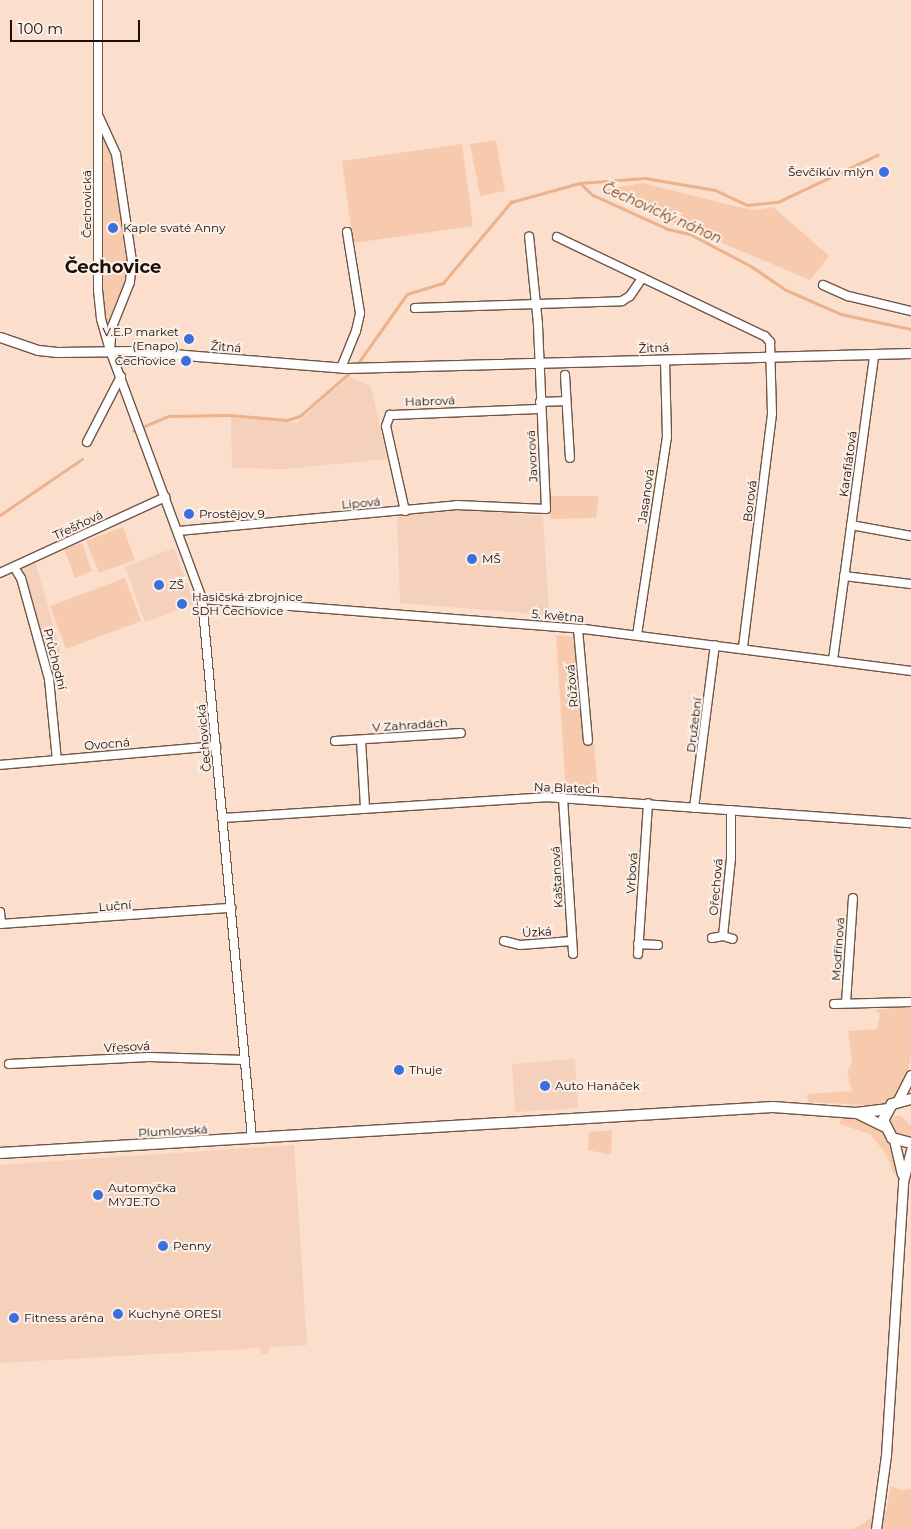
<!DOCTYPE html>
<meta charset="utf-8">
<style>
body{margin:0}
#map{position:relative;width:911px;height:1529px;overflow:hidden;background:#fbdecc;font-family:Montserrat,sans-serif}
div>[style]{position:absolute}
.built>*{inset:0;background:#f5d0ba}
.green>*{inset:0;background:#f8caad}
.stream>*{height:2.5px;margin:-1.25px;padding:0 1.25px;transform-origin:1.25px;border-radius:1.25px;background:#edb18b}
.roads{filter:drop-shadow(1px 0 #6f5647) drop-shadow(-1px 0 #6f5647) drop-shadow(0 1px #6f5647) drop-shadow(0 -1px #6f5647)}
.minor>*{height:8px;margin:-4px;padding:0 4px;transform-origin:4px;border-radius:4px;background:#fff}
.tertiary>*{height:9px;margin:-4.5px;padding:0 4.5px;transform-origin:4.5px;border-radius:4.5px;background:#fff}
.secondary>*{height:10px;margin:-5px;padding:0 5px;transform-origin:5px;border-radius:5px;background:#fff}
.dots>*{width:14px;height:14px;translate:-50% -50%;box-sizing:border-box;border:2px solid #fbefe8;border-radius:50%}
span{translate:-50% -50%;white-space:nowrap;text-align:center;line-height:1.15;-webkit-text-stroke:4px #fbefe8;paint-order:stroke}
.poi-label{font-size:12px;color:#1a100a}
.right{translate:-100% -50%;text-align:right}
.left{translate:0 -50%;text-align:left}
.street-label{font-size:12px;color:#1a100a}
.water-label{font-size:14px;color:#7a4219;font-style:italic}
.district-label{font-size:18px;color:#1a100a;font-weight:700}
.scale{position:absolute;left:10px;top:20px;width:130px;height:22px;box-sizing:border-box;border:2px solid #1a100a;border-top:0;padding-left:6px;font-size:15px;line-height:18px;white-space:nowrap;color:#1a100a;-webkit-text-stroke:4px #fbefe8;paint-order:stroke}
</style>
<div id="map">
<div class="built">
<div style="clip-path:polygon(349px 377px,371px 386px,387px 459px,284px 469px,232px 468px,231px 417px,297px 423px)"></div>
<div style="clip-path:polygon(462px 509px,543px 516px,549px 615px,400px 603px,397px 515px)"></div>
<div style="clip-path:polygon(174px 548px,194px 604px,145px 622px,125px 567px)"></div>
<div style="clip-path:polygon(35px 561px,61px 653px,47px 658px,21px 568px)"></div>
<div style="clip-path:polygon(575px 1059px,578px 1108px,515px 1112px,512px 1064px)"></div>
<div style="clip-path:polygon(294px 1145px,307px 1345px,270px 1347px,268px 1353px,262px 1354px,259px 1348px,0 1363px,0 1165px)"></div>
</div>
<div class="green">
<div style="clip-path:polygon(99px 117px,116px 154px,131px 272px,107px 329px,101px 319px)"></div>
<div style="clip-path:polygon(496px 140px,505px 191px,480px 196px,470px 144px)"></div>
<div style="clip-path:polygon(462px 144px,473px 226px,353px 243px,342px 161px)"></div>
<div style="clip-path:polygon(643px 183px,738px 207px,755px 210px,773px 207px,829px 256px,810px 280px,608px 195px,607px 189px)"></div>
<div style="clip-path:polygon(551px 496px,599px 496px,596px 518px,550px 519px)"></div>
<div style="clip-path:polygon(123px 527px,135px 560px,99px 573px,86px 541px)"></div>
<div style="clip-path:polygon(82px 543px,92px 571px,75px 578px,64px 549px)"></div>
<div style="clip-path:polygon(125px 578px,141px 621px,66px 649px,50px 606px)"></div>
<div style="clip-path:polygon(556px 635px,574px 637px,583px 744px,594px 744px,598px 793px,566px 792px)"></div>
<div style="clip-path:polygon(904px 1007px,911px 1008px,911px 1054px,908px 1072px,895px 1097px,882px 1106px,808px 1102px,807px 1094px,852px 1091px,847px 1072px,852px 1063px,848px 1031px,877px 1029px,880px 1014px,875px 1010px)"></div>
<div style="clip-path:polygon(894px 1116px,901px 1116px,911px 1126px,911px 1136px,894px 1133px,889px 1122px)"></div>
<div style="clip-path:polygon(841px 1117px,859px 1119px,880px 1129px,893px 1144px,898px 1174px,894px 1174px,886px 1154px,870px 1134px,840px 1124px)"></div>
<div style="clip-path:polygon(612px 1130px,611px 1155px,588px 1150px,589px 1132px)"></div>
<div style="clip-path:polygon(891px 1486px,900px 1490px,911px 1489px,911px 1529px,853px 1529px,886px 1510px)"></div>
</div>
<div class="stream">
<div style="left:580px;top:183px;width:65px;rotate:-4.4deg"></div>
<div style="left:645px;top:178px;width:71px;rotate:9.7deg"></div>
<div style="left:715px;top:190px;width:35px;rotate:25deg"></div>
<div style="left:747px;top:205px;width:31px;rotate:-6deg"></div>
<div style="left:778px;top:202px;width:110px;rotate:-25.4deg"></div>
<div style="left:356px;top:366px;width:88px;rotate:-54.7deg"></div>
<div style="left:407px;top:294px;width:38px;rotate:-17deg"></div>
<div style="left:443px;top:283px;width:106px;rotate:-50deg"></div>
<div style="left:511px;top:202px;width:72px;rotate:-15.4deg"></div>
<div style="left:580px;top:183px;width:18px;rotate:43deg"></div>
<div style="left:593px;top:195px;width:82px;rotate:24.4deg"></div>
<div style="left:668px;top:229px;width:23px;rotate:13deg"></div>
<div style="left:690px;top:234px;width:69px;rotate:27.7deg"></div>
<div style="left:751px;top:266px;width:42px;rotate:34.4deg"></div>
<div style="left:786px;top:290px;width:60px;rotate:23.6deg"></div>
<div style="left:841px;top:314px;width:72px;rotate:12.1deg"></div>
<div style="left:133px;top:431px;width:39px;rotate:-23deg"></div>
<div style="left:169px;top:416px;width:60px;rotate:-1deg"></div>
<div style="left:229px;top:415px;width:58px;rotate:4.9deg"></div>
<div style="left:287px;top:420px;width:14px;rotate:-17deg"></div>
<div style="left:300px;top:416px;width:70px;rotate:-41deg"></div>
<div style="left:0;top:515px;width:99px;rotate:-34.3deg"></div>
</div>
<div class="roads">
<div class="minor">
<div style="left:98px;top:0;width:290px;rotate:90deg"></div>
<div style="left:98px;top:290px;width:29px;rotate:84deg"></div>
<div style="left:101px;top:319px;width:32px;rotate:74deg"></div>
<div style="left:110px;top:350px;width:23px;rotate:-85deg"></div>
<div style="left:112px;top:327px;width:48px;rotate:-68.2deg"></div>
<div style="left:130px;top:282px;width:21px;rotate:-85deg"></div>
<div style="left:132px;top:261px;width:108px;rotate:-98.5deg"></div>
<div style="left:116px;top:154px;width:41px;rotate:-114.7deg"></div>
<div style="left:557px;top:237px;width:230px;rotate:25.5deg"></div>
<div style="left:765px;top:336px;width:8px;rotate:50deg"></div>
<div style="left:770px;top:342px;width:72px;rotate:88.4deg"></div>
<div style="left:772px;top:414px;width:236px;rotate:97.1deg"></div>
<div style="left:823px;top:285px;width:27px;rotate:24deg"></div>
<div style="left:848px;top:296px;width:65px;rotate:13.4deg"></div>
<div style="left:415px;top:308px;width:207px;rotate:-1.9deg"></div>
<div style="left:622px;top:301px;width:9px;rotate:-32deg"></div>
<div style="left:630px;top:296px;width:22px;rotate:-56deg"></div>
<div style="left:110px;top:350px;width:265px;rotate:69.7deg"></div>
<div style="left:202px;top:599px;width:541px;rotate:84.7deg"></div>
<div style="left:341px;top:368px;width:40px;rotate:-68deg"></div>
<div style="left:356px;top:331px;width:18px;rotate:-77deg"></div>
<div style="left:360px;top:313px;width:82px;rotate:-99.1deg"></div>
<div style="left:565px;top:375px;width:83px;rotate:86.6deg"></div>
<div style="left:540px;top:402px;width:26px;rotate:-2deg"></div>
<div style="left:87px;top:442px;width:74px;rotate:-62.7deg"></div>
<div style="left:405px;top:511px;width:87px;rotate:-102.6deg"></div>
<div style="left:386px;top:426px;width:12px;rotate:-70deg"></div>
<div style="left:390px;top:415px;width:150px;rotate:-2.3deg"></div>
<div style="left:851px;top:525px;width:61px;rotate:10.4deg"></div>
<div style="left:178px;top:531px;width:280px;rotate:-5.3deg"></div>
<div style="left:457px;top:505px;width:89px;rotate:2.6deg"></div>
<div style="left:546px;top:509px;width:185px;rotate:-92.5deg"></div>
<div style="left:538px;top:324px;width:88px;rotate:-95.8deg"></div>
<div style="left:14px;top:567px;width:13px;rotate:58deg"></div>
<div style="left:21px;top:578px;width:105px;rotate:74.5deg"></div>
<div style="left:49px;top:679px;width:81px;rotate:84.4deg"></div>
<div style="left:0;top:573px;width:182px;rotate:-24.7deg"></div>
<div style="left:844px;top:576px;width:67px;rotate:6.8deg"></div>
<div style="left:202px;top:599px;width:383px;rotate:4.5deg"></div>
<div style="left:584px;top:629px;width:330px;rotate:7.3deg"></div>
<div style="left:578px;top:629px;width:112px;rotate:84.9deg"></div>
<div style="left:637px;top:635px;width:200px;rotate:-81.4deg"></div>
<div style="left:667px;top:437px;width:77px;rotate:-91.5deg"></div>
<div style="left:833px;top:660px;width:308px;rotate:-82.3deg"></div>
<div style="left:361px;top:740px;width:67px;rotate:86.6deg"></div>
<div style="left:335px;top:741px;width:126px;rotate:-3.6deg"></div>
<div style="left:0;top:765px;width:217px;rotate:-5deg"></div>
<div style="left:563px;top:798px;width:156px;rotate:86.3deg"></div>
<div style="left:694px;top:808px;width:164px;rotate:-82.7deg"></div>
<div style="left:223px;top:818px;width:323px;rotate:-3.7deg"></div>
<div style="left:545px;top:797px;width:367px;rotate:4.1deg"></div>
<div style="left:0;top:912px;width:12px;rotate:85deg"></div>
<div style="left:0;top:924px;width:232px;rotate:-4deg"></div>
<div style="left:723px;top:936px;width:10px;rotate:17deg"></div>
<div style="left:712px;top:938px;width:11px;rotate:-10deg"></div>
<div style="left:723px;top:936px;width:78px;rotate:-84.1deg"></div>
<div style="left:731px;top:858px;width:48px;rotate:-90deg"></div>
<div style="left:504px;top:941px;width:16px;rotate:14deg"></div>
<div style="left:520px;top:945px;width:52px;rotate:-4.4deg"></div>
<div style="left:638px;top:944px;width:20px;rotate:3deg"></div>
<div style="left:638px;top:954px;width:151px;rotate:-86.2deg"></div>
<div style="left:846px;top:1003px;width:105px;rotate:-86.2deg"></div>
<div style="left:834px;top:1004px;width:77px;rotate:-1.5deg"></div>
<div style="left:9px;top:1064px;width:140px;rotate:-2.9deg"></div>
<div style="left:149px;top:1057px;width:96px;rotate:1.8deg"></div>
</div>
<div class="tertiary">
<div style="left:0;top:337px;width:40px;rotate:18.9deg"></div>
<div style="left:38px;top:350px;width:19px;rotate:6deg"></div>
<div style="left:57px;top:352px;width:78px;rotate:-0.7deg"></div>
<div style="left:135px;top:351px;width:212px;rotate:4.6deg"></div>
<div style="left:346px;top:368px;width:565px;rotate:-1.52deg"></div>
<div style="left:898px;top:1100px;width:28px;rotate:-63deg"></div>
<div style="left:894px;top:1140px;width:35px;rotate:77deg"></div>
<div style="left:876px;top:1529px;width:75px;rotate:-82.3deg"></div>
<div style="left:886px;top:1455px;width:274px;rotate:-86.4deg"></div>
<div style="left:903px;top:1182px;width:33px;rotate:-76deg"></div>
</div>
<div class="secondary">
<div style="left:911px;top:1099px;width:20px;rotate:165deg"></div>
<div style="left:892px;top:1104px;width:18px;rotate:119deg"></div>
<div style="left:883px;top:1120px;width:20px;rotate:63deg"></div>
<div style="left:892px;top:1138px;width:20px;rotate:15deg"></div>
<div style="left:857px;top:1113px;width:30px;rotate:26deg"></div>
<div style="left:0;top:1153px;width:774px;rotate:-3.41deg"></div>
<div style="left:773px;top:1107px;width:83px;rotate:4.1deg"></div>
<div style="left:856px;top:1113px;width:31px;rotate:-7deg"></div>
</div>
</div>
<div class="dots">
<div style="left:884px;top:172px;background:#3b6fde"></div>
<div style="left:113px;top:228px;background:#3b6fde"></div>
<div style="left:189px;top:339px;background:#3b6fde"></div>
<div style="left:186px;top:361px;background:#3b6fde"></div>
<div style="left:189px;top:514px;background:#3b6fde"></div>
<div style="left:472px;top:559px;background:#3b6fde"></div>
<div style="left:159px;top:585px;background:#3b6fde"></div>
<div style="left:182px;top:604px;background:#3b6fde"></div>
<div style="left:399px;top:1070px;background:#3b6fde"></div>
<div style="left:545px;top:1086px;background:#3b6fde"></div>
<div style="left:98px;top:1195px;background:#3b6fde"></div>
<div style="left:163px;top:1246px;background:#3b6fde"></div>
<div style="left:118px;top:1314px;background:#3b6fde"></div>
<div style="left:14px;top:1318px;background:#3b6fde"></div>
</div>
<div class="poi-label">
<span class="right" style="left:874px;top:172px">Ševčíkův mlýn</span>
<span class="left" style="left:123px;top:228px">Kaple svaté Anny</span>
<span class="right" style="left:179px;top:339px">V.E.P market<br>(Enapo)</span>
<span class="right" style="left:176px;top:361px">Čechovice</span>
<span class="left" style="left:199px;top:514px">Prostějov 9</span>
<span class="left" style="left:482px;top:559px">MŠ</span>
<span class="left" style="left:169px;top:585px">ZŠ</span>
<span class="left" style="left:192px;top:604px">Hasičská zbrojnice<br>SDH Čechovice</span>
<span class="left" style="left:409px;top:1070px">Thuje</span>
<span class="left" style="left:555px;top:1086px">Auto Hanáček</span>
<span class="left" style="left:108px;top:1195px">Automyčka<br>MYJE.TO</span>
<span class="left" style="left:173px;top:1246px">Penny</span>
<span class="left" style="left:128px;top:1314px">Kuchyně ORESI</span>
<span class="left" style="left:24px;top:1318px">Fitness aréna</span>
</div>
<div class="street-label">
<span style="left:87px;top:204px;rotate:-90deg">Čechovická</span>
<span style="left:226px;top:347px;rotate:5deg">Žitná</span>
<span style="left:654px;top:348px;rotate:-2deg">Žitná</span>
<span style="left:430px;top:401px;rotate:-2deg">Habrová</span>
<span style="left:532px;top:456px;rotate:-93deg">Javorová</span>
<span style="left:848px;top:464px;rotate:-82deg">Karafiátová</span>
<span style="left:646px;top:496px;rotate:-82deg">Jasanová</span>
<span style="left:750px;top:501px;rotate:-83deg">Borová</span>
<span style="left:361px;top:503px;rotate:-5deg">Lipová</span>
<span style="left:78px;top:525px;rotate:-25deg">Třešňová</span>
<span style="left:558px;top:616px;rotate:5deg">5. května</span>
<span style="left:55px;top:659px;rotate:76deg">Průchodní</span>
<span style="left:572px;top:686px;rotate:-95deg">Růžová</span>
<span style="left:410px;top:725px;rotate:-4deg">V Zahradách</span>
<span style="left:694px;top:725px;rotate:-83deg">Družební</span>
<span style="left:204px;top:738px;rotate:-95deg">Čechovická</span>
<span style="left:107px;top:744px;rotate:-5deg">Ovocná</span>
<span style="left:567px;top:788px;rotate:2deg">Na Blatech</span>
<span style="left:632px;top:873px;rotate:-86deg">Vrbová</span>
<span style="left:557px;top:877px;rotate:-93deg">Kaštanová</span>
<span style="left:716px;top:887px;rotate:-85deg">Ořechová</span>
<span style="left:115px;top:906px;rotate:-4deg">Luční</span>
<span style="left:537px;top:932px;rotate:-3deg">Úzká</span>
<span style="left:838px;top:949px;rotate:-86deg">Modřínová</span>
<span style="left:127px;top:1047px;rotate:-3deg">Vřesová</span>
<span style="left:173px;top:1131px;rotate:-3deg">Plumlovská</span>
</div>
<div class="water-label">
<span style="left:662px;top:213px;rotate:24deg">Čechovický náhon</span>
</div>
<div class="district-label">
<span style="left:113px;top:267px">Čechovice</span>
</div>
<div class="scale">100 m</div>
</div>
